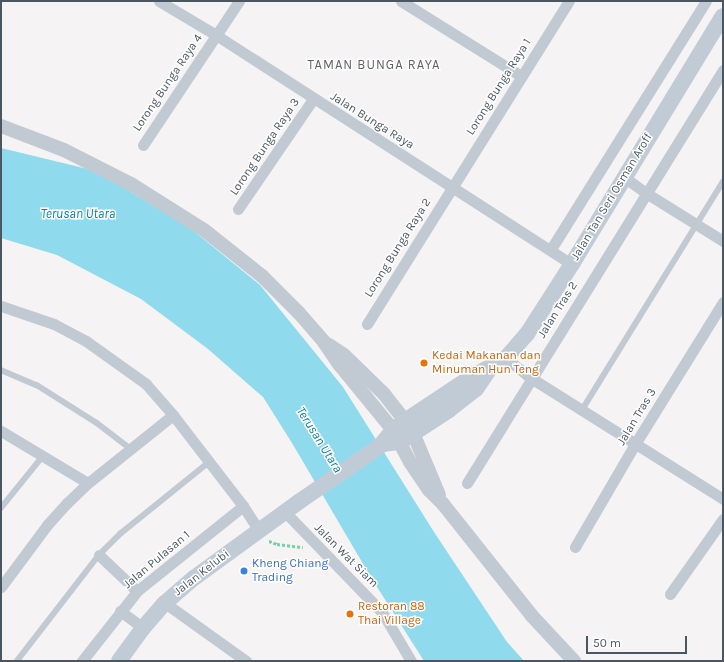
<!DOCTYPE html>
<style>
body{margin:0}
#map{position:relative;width:724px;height:662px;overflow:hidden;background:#f5f3f3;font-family:Karla,sans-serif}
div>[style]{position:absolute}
.water>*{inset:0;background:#90daee}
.path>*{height:2.5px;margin-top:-1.25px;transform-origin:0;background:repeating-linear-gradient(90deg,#7ad0a6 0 3px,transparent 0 5px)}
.service>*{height:5.5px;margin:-2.75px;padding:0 2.75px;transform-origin:2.75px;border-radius:2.75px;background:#c1cad2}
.minor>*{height:11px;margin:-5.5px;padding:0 5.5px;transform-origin:5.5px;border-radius:5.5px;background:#c1cad2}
.tertiary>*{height:14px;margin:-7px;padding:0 7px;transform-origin:7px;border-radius:7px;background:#c1cad2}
.secondary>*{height:16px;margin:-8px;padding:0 8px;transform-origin:8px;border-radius:8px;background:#c1cbd6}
.dots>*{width:11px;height:11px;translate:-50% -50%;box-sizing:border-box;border:2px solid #fff;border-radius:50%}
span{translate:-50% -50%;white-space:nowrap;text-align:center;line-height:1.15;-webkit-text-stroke:3px #fff;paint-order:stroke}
.street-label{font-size:12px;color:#4a5661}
.food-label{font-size:12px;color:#c56008}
.left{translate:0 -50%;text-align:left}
.shop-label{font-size:12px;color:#366cbe}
.neighbourhood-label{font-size:13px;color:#5f6368;letter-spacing:1px}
.water-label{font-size:13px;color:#0c7c9b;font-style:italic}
.frame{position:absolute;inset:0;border:2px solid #4a5661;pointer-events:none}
.scale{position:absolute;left:586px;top:636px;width:101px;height:18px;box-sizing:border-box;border:2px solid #4a5661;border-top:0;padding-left:5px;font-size:12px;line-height:14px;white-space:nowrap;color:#4a5661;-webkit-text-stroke:3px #fff;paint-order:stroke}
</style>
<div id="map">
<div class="water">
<div style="clip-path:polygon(1px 148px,96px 171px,190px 228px,260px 285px,343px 387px,434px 532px,507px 642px,524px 661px,424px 661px,372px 579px,292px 443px,263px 397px,208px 349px,141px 299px,57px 255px,1px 238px)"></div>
</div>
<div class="path">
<div style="left:269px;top:541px;width:9px;rotate:21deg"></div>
<div style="left:277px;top:544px;width:26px;rotate:7deg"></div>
</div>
<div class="service">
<div style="left:1px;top:370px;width:39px;rotate:23deg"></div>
<div style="left:37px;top:385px;width:71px;rotate:32.3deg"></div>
<div style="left:97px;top:423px;width:43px;rotate:37.4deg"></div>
<div style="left:582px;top:410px;width:268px;rotate:-58.3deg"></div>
<div style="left:1px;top:508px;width:67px;rotate:-51.1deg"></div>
<div style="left:17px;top:661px;width:134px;rotate:-52.3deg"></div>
<div style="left:99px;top:555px;width:30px;rotate:-45deg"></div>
<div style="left:120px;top:534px;width:113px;rotate:-38.9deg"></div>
</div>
<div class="minor">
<div style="left:159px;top:1px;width:66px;rotate:30.8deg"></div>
<div style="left:216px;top:35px;width:423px;rotate:32.8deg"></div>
<div style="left:401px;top:1px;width:142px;rotate:32deg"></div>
<div style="left:143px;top:145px;width:173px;rotate:-56.3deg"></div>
<div style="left:624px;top:177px;width:27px;rotate:36deg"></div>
<div style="left:646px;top:193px;width:91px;rotate:31.9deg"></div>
<div style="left:238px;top:209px;width:133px;rotate:-55.7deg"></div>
<div style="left:551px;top:249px;width:292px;rotate:-58deg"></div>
<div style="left:1px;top:306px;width:56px;rotate:18.8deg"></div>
<div style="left:54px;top:324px;width:36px;rotate:28deg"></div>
<div style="left:86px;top:341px;width:74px;rotate:35.6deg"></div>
<div style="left:146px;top:384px;width:41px;rotate:48.9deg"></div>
<div style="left:173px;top:415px;width:115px;rotate:52.4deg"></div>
<div style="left:243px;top:506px;width:30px;rotate:57deg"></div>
<div style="left:367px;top:324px;width:381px;rotate:-58deg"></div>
<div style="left:506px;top:358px;width:32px;rotate:39deg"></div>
<div style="left:531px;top:378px;width:227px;rotate:32.2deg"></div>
<div style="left:1px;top:431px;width:101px;rotate:30.9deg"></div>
<div style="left:467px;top:483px;width:486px;rotate:-58.2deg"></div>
<div style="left:285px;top:512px;width:139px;rotate:45.9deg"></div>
<div style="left:382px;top:612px;width:57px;rotate:59.4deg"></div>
<div style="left:575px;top:547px;width:119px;rotate:-59.8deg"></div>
<div style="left:635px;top:444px;width:167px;rotate:-58.2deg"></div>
<div style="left:99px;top:555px;width:52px;rotate:43.5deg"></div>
<div style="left:1px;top:587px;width:77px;rotate:-53.4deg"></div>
<div style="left:47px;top:525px;width:30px;rotate:-48deg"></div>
<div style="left:67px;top:503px;width:29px;rotate:-44deg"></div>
<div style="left:88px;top:483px;width:109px;rotate:-38.7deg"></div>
<div style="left:670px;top:594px;width:92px;rotate:-54.8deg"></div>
<div style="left:165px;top:603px;width:100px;rotate:35.6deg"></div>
<div style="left:120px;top:611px;width:29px;rotate:36deg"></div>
<div style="left:82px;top:661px;width:89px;rotate:-51.8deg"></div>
<div style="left:137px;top:591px;width:136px;rotate:-38.7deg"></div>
</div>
<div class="tertiary">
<div style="left:1px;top:126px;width:67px;rotate:20.9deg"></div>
<div style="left:64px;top:150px;width:75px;rotate:26.9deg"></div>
<div style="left:131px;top:184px;width:86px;rotate:32.2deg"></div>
<div style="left:204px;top:230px;width:74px;rotate:38.4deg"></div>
<div style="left:262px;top:276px;width:52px;rotate:45deg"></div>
<div style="left:299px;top:313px;width:38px;rotate:49deg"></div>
<div style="left:324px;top:342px;width:27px;rotate:56deg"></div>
<div style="left:339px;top:364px;width:85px;rotate:50.7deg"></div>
<div style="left:393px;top:430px;width:36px;rotate:62deg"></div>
<div style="left:410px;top:462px;width:34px;rotate:56deg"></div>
<div style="left:429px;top:490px;width:20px;rotate:45deg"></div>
<div style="left:443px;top:504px;width:143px;rotate:51.5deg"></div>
<div style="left:532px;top:616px;width:62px;rotate:47deg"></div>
<div style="left:329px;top:345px;width:18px;rotate:34deg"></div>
<div style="left:344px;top:355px;width:56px;rotate:44.3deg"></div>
<div style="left:384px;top:394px;width:34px;rotate:52deg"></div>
<div style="left:405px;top:421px;width:14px;rotate:56deg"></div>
<div style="left:413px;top:433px;width:67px;rotate:67.2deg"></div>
</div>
<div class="secondary">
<div style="left:383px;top:444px;width:17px;rotate:-7deg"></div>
<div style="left:400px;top:442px;width:59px;rotate:-33.1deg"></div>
<div style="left:449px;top:410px;width:34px;rotate:-38deg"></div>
<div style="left:476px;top:389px;width:23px;rotate:-56deg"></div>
<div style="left:119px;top:661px;width:41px;rotate:-54deg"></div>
<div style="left:143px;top:628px;width:33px;rotate:-49deg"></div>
<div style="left:165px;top:603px;width:38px;rotate:-41deg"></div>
<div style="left:194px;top:578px;width:131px;rotate:-36deg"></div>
<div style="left:300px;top:501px;width:97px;rotate:-34.5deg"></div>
<div style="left:380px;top:446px;width:21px;rotate:-51deg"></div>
<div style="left:393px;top:430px;width:15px;rotate:-37deg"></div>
<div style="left:405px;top:421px;width:76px;rotate:-33.7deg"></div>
<div style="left:468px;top:379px;width:43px;rotate:-28.9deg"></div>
<div style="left:506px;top:358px;width:32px;rotate:-49deg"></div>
<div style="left:527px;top:334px;width:83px;rotate:-57.3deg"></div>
<div style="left:572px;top:264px;width:290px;rotate:-58.7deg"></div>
</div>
<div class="dots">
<div style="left:424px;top:363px;background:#e8710a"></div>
<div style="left:244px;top:571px;background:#3f7fe0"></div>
<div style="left:350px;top:614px;background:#e8710a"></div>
</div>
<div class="street-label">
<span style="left:168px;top:83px;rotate:-56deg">Lorong Bunga Raya 4</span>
<span style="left:499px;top:87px;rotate:-58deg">Lorong Bunga Raya 1</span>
<span style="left:372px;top:121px;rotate:32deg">Jalan Bunga Raya</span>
<span style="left:265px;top:147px;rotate:-56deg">Lorong Bunga Raya 3</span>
<span style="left:612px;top:197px;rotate:-59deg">Jalan Tan Seri Osman Aroff</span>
<span style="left:398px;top:248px;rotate:-58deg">Lorong Bunga Raya 2</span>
<span style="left:558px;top:310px;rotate:-58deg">Jalan Tras 2</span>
<span style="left:637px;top:417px;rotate:-59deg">Jalan Tras 3</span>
<span style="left:346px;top:556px;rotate:45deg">Jalan Wat Siam</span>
<span style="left:157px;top:560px;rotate:-40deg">Jalan Pulasan 1</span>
<span style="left:202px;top:573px;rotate:-38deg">Jalan Kelubi</span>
</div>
<div class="food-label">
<span class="left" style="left:432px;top:363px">Kedai Makanan dan<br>Minuman Hun Teng</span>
<span class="left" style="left:358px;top:614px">Restoran 88<br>Thai Village</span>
</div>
<div class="shop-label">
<span class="left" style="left:252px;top:571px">Kheng Chiang<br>Trading</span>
</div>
<div class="neighbourhood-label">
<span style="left:374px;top:65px">TAMAN BUNGA RAYA</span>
</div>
<div class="water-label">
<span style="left:78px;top:214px">Terusan Utara</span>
<span style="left:319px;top:440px;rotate:58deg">Terusan Utara</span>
</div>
<div class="frame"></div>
<div class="scale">50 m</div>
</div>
